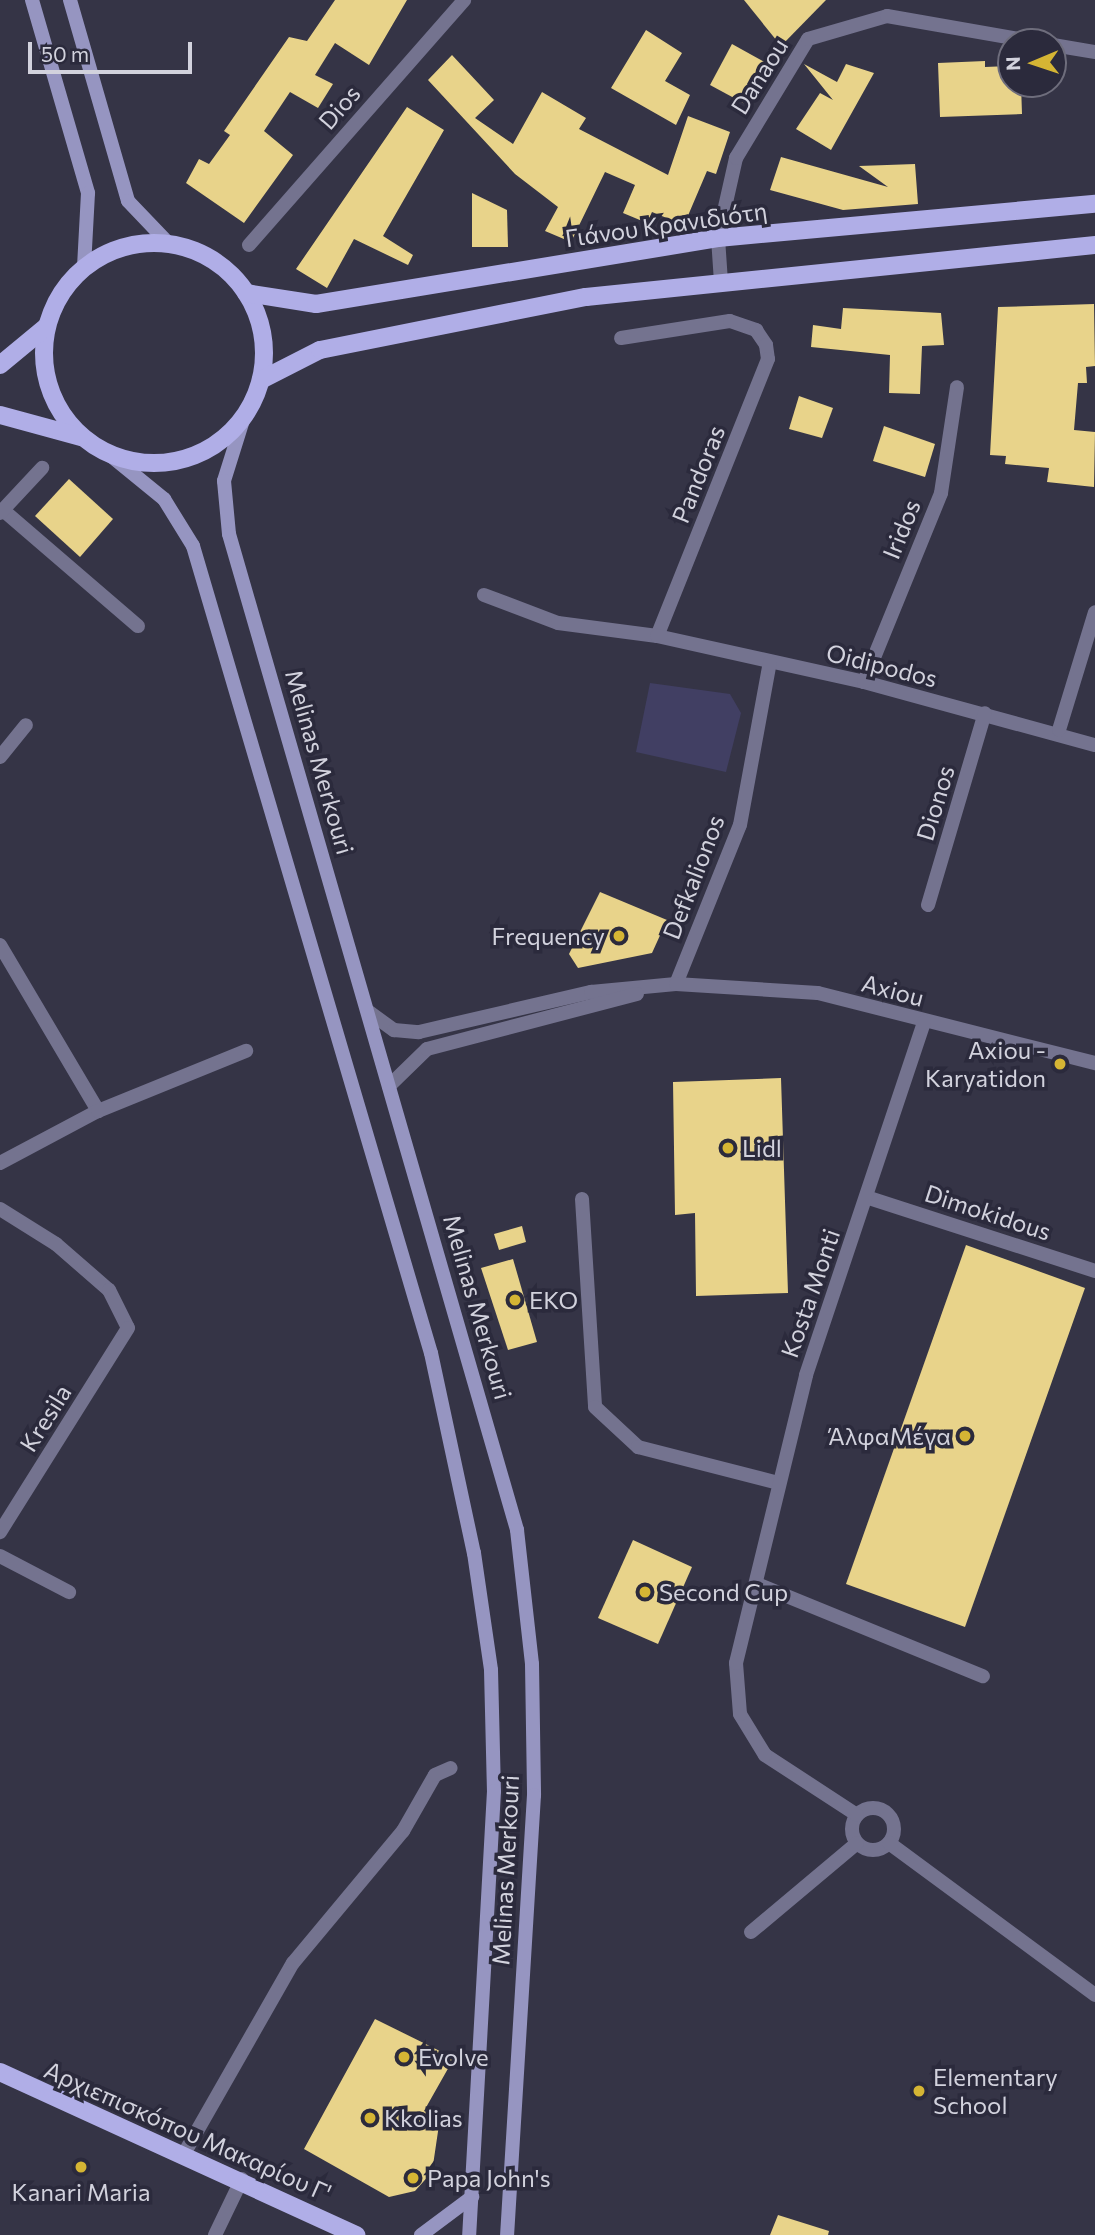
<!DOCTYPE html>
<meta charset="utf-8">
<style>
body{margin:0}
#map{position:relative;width:1095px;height:2235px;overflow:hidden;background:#353446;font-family:Commissioner,sans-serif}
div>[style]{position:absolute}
.green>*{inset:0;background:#413f63}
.building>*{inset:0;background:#e8d38a}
.minor>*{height:14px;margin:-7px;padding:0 7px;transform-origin:7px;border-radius:7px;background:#74738f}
.minor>.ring{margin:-7px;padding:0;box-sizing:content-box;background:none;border:14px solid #74738f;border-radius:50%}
.secondary>*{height:14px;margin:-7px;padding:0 7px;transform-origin:7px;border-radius:7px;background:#9695c1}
.primary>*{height:18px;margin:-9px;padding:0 9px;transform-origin:9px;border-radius:9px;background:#b0aee7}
.primary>.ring{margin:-9px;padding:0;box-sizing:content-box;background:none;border:18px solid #b0aee7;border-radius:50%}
.dots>*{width:19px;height:19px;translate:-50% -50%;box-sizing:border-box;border:4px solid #2b2a3c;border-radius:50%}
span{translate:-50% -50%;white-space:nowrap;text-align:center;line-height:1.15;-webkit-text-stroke:7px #2b2a3c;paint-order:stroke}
.street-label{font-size:24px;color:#d2d2dd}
.poi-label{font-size:24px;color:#d2d2dd}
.right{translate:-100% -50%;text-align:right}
.left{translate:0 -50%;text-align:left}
.north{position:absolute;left:997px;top:28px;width:70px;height:70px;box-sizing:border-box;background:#2b2a3c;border:2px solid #6e6d7c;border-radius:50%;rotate:268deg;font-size:19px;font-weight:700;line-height:28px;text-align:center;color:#d2d2dd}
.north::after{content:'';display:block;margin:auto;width:24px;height:32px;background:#d5b534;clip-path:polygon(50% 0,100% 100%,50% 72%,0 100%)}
.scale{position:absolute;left:28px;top:42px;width:164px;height:32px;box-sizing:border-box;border:4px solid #d2d2dd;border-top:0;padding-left:9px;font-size:21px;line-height:24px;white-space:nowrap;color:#d2d2dd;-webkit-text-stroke:5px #2b2a3c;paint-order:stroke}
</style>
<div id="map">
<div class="green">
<div style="clip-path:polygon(650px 683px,730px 694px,741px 713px,726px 772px,636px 752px)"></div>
</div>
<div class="building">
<div style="clip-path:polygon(335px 0,407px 0,369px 65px,335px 43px,315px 75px,333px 84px,318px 108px,290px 92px,264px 131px,293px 155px,244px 223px,186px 183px,199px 159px,209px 164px,230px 135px,224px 131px,289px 37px,307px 41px)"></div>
<div style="clip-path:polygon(744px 0,826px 0,781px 46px)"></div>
<div style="clip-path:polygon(646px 30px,682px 53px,665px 81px,690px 95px,676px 125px,611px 88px)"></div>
<div style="clip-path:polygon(732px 44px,768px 64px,747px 105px,710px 85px)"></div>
<div style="clip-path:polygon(452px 55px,494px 100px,475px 118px,513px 144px,542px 92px,586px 118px,579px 129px,668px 175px,688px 116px,730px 132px,716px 174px,707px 171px,684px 225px,652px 212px,647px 223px,623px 213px,635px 185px,605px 172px,571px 242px,545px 231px,558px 207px,515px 174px,428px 80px)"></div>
<div style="clip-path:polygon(985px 61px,985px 67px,1009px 66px,1009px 84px,1021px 84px,1022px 114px,940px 117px,938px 63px)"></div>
<div style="clip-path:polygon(804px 64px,837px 82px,846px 64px,874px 73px,831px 150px,796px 129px,820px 93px,833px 100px)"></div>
<div style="clip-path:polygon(407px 107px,444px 130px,383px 236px,413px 255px,408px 265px,354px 239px,327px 288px,296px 269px)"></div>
<div style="clip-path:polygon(781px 157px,888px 187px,859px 166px,915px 164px,918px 204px,843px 210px,770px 190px)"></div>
<div style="clip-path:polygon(472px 193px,507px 210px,508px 247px,472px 247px)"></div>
<div style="clip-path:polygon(1094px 304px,1095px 366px,1086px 367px,1087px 383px,1078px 383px,1074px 430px,1095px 432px,1094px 487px,1047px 482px,1049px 468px,1005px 464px,1006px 456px,990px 455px,998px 307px)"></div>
<div style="clip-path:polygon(843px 308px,941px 313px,944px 345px,922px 346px,920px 394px,889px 393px,890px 355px,811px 347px,813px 325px,841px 329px)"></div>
<div style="clip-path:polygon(799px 396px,833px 408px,822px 438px,789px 429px)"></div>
<div style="clip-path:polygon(884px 426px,935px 444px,925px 477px,873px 461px)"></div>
<div style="clip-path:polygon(69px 479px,113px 519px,80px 557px,35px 516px)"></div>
<div style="clip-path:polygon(600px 892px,667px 920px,652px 953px,578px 968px,569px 954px)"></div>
<div style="clip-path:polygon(781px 1078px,788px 1293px,696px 1296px,695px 1213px,675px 1215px,673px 1082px)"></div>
<div style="clip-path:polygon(522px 1226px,526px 1242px,499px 1250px,494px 1234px)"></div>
<div style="clip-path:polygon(966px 1245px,1085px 1288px,965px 1627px,846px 1584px)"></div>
<div style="clip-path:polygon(513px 1259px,537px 1342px,508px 1350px,481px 1268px)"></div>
<div style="clip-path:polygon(633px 1540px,692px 1567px,658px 1644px,598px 1618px)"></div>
<div style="clip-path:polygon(375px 2019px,454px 2058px,424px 2111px,440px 2118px,432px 2172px,415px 2191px,389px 2197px,304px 2149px)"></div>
<div style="clip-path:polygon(778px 2215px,829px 2231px,828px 2235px,770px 2235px)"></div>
</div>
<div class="minor">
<div style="left:1053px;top:45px;width:43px;rotate:9.5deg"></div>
<div style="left:249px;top:245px;width:326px;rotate:-48.7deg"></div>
<div style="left:721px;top:282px;width:44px;rotate:-93.9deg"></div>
<div style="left:718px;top:238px;width:82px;rotate:-77.3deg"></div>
<div style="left:736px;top:158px;width:139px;rotate:-58.8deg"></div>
<div style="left:808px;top:39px;width:82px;rotate:-16.2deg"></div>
<div style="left:887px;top:16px;width:151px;rotate:9.9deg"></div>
<div style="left:621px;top:338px;width:110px;rotate:-8.9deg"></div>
<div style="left:730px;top:321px;width:28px;rotate:19deg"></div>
<div style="left:756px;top:330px;width:18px;rotate:56deg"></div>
<div style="left:766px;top:345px;width:14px;rotate:82deg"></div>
<div style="left:768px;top:359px;width:298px;rotate:111.8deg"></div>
<div style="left:3px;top:510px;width:178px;rotate:40.7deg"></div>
<div style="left:0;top:513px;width:62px;rotate:-47deg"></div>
<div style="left:484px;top:595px;width:79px;rotate:20.7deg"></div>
<div style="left:558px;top:623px;width:100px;rotate:7.5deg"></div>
<div style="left:657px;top:636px;width:212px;rotate:12.5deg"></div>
<div style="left:864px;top:682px;width:239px;rotate:15.3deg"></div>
<div style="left:864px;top:682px;width:204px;rotate:-67.8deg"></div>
<div style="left:941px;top:493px;width:107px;rotate:-81.4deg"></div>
<div style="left:1059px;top:730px;width:123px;rotate:-73deg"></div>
<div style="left:0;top:757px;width:41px;rotate:-50.9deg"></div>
<div style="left:928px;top:905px;width:200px;rotate:-73.5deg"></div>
<div style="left:0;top:945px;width:193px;rotate:59.4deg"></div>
<div style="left:676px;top:984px;width:171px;rotate:-68.1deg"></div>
<div style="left:740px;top:825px;width:166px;rotate:-79.6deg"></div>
<div style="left:369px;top:1012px;width:31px;rotate:36deg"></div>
<div style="left:394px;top:1030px;width:25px;rotate:5deg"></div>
<div style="left:419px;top:1032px;width:177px;rotate:-13.1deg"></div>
<div style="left:591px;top:992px;width:85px;rotate:-5.4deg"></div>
<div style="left:676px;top:984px;width:142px;rotate:3.6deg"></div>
<div style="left:818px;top:993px;width:286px;rotate:14.2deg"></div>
<div style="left:389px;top:1086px;width:53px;rotate:-44.2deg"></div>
<div style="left:427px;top:1049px;width:217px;rotate:-14.7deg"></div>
<div style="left:0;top:1163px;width:111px;rotate:-28deg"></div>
<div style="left:98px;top:1111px;width:160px;rotate:-22.1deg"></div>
<div style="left:866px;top:1197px;width:241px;rotate:17.9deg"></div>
<div style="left:582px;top:1199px;width:208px;rotate:86.4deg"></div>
<div style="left:595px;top:1407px;width:59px;rotate:42.9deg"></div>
<div style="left:638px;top:1447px;width:145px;rotate:14.4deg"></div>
<div style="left:0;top:1209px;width:66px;rotate:32deg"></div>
<div style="left:56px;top:1244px;width:70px;rotate:41deg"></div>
<div style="left:109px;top:1290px;width:42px;rotate:63.4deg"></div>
<div style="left:128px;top:1328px;width:241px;rotate:122.1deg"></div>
<div style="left:0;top:1556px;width:78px;rotate:27.6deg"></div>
<div style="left:757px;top:1584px;width:244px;rotate:22.2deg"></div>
<div class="ring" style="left:852px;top:1808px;width:28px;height:28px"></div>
<div style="left:857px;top:1815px;width:110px;rotate:-146.9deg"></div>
<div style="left:765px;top:1755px;width:48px;rotate:-121.4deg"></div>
<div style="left:740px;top:1714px;width:51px;rotate:-94.5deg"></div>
<div style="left:736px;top:1663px;width:296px;rotate:-76.3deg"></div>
<div style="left:806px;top:1375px;width:372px;rotate:-71.5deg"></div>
<div style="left:889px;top:1843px;width:256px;rotate:36.4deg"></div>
<div style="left:751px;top:1932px;width:138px;rotate:-40deg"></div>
<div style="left:185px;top:2152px;width:218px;rotate:-60.3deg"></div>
<div style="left:293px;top:1963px;width:172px;rotate:-50.2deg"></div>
<div style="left:403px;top:1831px;width:64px;rotate:-60.3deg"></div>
<div style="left:435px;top:1775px;width:17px;rotate:-24deg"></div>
<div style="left:215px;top:2235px;width:62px;rotate:-64.3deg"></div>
</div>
<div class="secondary">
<div style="left:32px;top:0;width:201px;rotate:73.8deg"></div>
<div style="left:88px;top:193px;width:74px;rotate:93.1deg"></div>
<div style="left:70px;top:0;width:209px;rotate:73.9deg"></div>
<div style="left:128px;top:201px;width:61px;rotate:46.3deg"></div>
<div style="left:244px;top:417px;width:67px;rotate:107.4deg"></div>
<div style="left:224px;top:481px;width:53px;rotate:84.6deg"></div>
<div style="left:229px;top:534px;width:1037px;rotate:73.87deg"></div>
<div style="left:517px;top:1530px;width:135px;rotate:83.6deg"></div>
<div style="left:532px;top:1664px;width:131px;rotate:89.1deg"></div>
<div style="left:534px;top:1795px;width:441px;rotate:93.5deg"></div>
<div style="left:110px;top:455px;width:70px;rotate:39.2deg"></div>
<div style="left:164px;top:499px;width:55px;rotate:58.3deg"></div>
<div style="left:193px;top:546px;width:841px;rotate:73.57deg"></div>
<div style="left:431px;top:1353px;width:205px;rotate:77.9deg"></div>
<div style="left:474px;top:1553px;width:118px;rotate:81.7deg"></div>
<div style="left:491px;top:1670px;width:121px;rotate:88.6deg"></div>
<div style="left:494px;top:1791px;width:445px;rotate:93.2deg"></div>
<div style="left:421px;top:2235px;width:64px;rotate:-36.7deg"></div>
</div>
<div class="primary">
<div class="ring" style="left:44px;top:243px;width:202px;height:202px"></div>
<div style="left:246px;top:293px;width:71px;rotate:8.9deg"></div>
<div style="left:316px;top:304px;width:407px;rotate:-9.3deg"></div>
<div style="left:718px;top:238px;width:379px;rotate:-5.2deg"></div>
<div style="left:0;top:365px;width:60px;rotate:-39.6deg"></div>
<div style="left:261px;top:380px;width:66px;rotate:-27deg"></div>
<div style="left:320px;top:350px;width:271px;rotate:-11.3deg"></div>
<div style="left:586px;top:297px;width:512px;rotate:-5.83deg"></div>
<div style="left:0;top:415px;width:84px;rotate:15.2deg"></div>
<div style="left:0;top:2072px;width:392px;rotate:24.6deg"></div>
</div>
<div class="dots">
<div style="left:619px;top:936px;background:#d5b534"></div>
<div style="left:1060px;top:1064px;background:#d5b534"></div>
<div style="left:728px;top:1148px;background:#d5b534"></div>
<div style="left:515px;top:1300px;background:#d5b534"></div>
<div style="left:965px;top:1436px;background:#d5b534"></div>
<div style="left:645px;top:1592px;background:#d5b534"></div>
<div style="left:404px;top:2057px;background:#d5b534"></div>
<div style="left:919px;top:2091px;background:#d5b534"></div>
<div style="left:370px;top:2118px;background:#d5b534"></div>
<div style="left:81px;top:2167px;background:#d5b534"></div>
<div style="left:413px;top:2178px;background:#d5b534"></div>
</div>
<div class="street-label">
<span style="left:759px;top:76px;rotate:-58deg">Danaou</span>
<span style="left:339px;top:107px;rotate:-49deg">Dios</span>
<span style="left:666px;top:224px;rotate:-8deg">Γιάνου Κρανιδιότη</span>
<span style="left:698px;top:474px;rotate:-68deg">Pandoras</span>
<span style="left:901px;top:529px;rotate:-68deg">Iridos</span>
<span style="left:882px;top:665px;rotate:14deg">Oidipodos</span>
<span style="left:320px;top:762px;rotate:74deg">Melinas Merkouri</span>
<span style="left:935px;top:803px;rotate:-73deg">Dionos</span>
<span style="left:693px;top:877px;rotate:-69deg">Defkalionos</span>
<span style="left:893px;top:990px;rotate:15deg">Axiou</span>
<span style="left:988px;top:1212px;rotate:18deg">Dimokidous</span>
<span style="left:810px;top:1293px;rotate:-71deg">Kosta Monti</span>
<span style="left:478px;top:1307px;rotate:74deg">Melinas Merkouri</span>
<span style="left:45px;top:1418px;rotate:-58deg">Kresila</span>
<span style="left:505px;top:1870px;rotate:-87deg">Melinas Merkouri</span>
<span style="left:188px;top:2131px;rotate:24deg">Αρχιεπισκόπου Μακαρίου Γ'</span>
</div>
<div class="poi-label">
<span class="right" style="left:605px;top:936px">Frequency</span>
<span class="right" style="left:1046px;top:1064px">Axiou -<br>Karyatidon</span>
<span class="left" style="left:742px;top:1148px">Lidl</span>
<span class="left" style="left:529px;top:1300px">EKO</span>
<span class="right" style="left:951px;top:1436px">ΆλφαΜέγα</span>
<span class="left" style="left:659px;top:1592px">Second Cup</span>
<span class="left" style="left:418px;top:2057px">Evolve</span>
<span class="left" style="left:933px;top:2091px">Elementary<br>School</span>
<span class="left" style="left:384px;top:2118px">Kkolias</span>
<span class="left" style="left:427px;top:2178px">Papa John's</span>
<span style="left:81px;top:2192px">Kanari Maria</span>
</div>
<div class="north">N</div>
<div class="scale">50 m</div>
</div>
